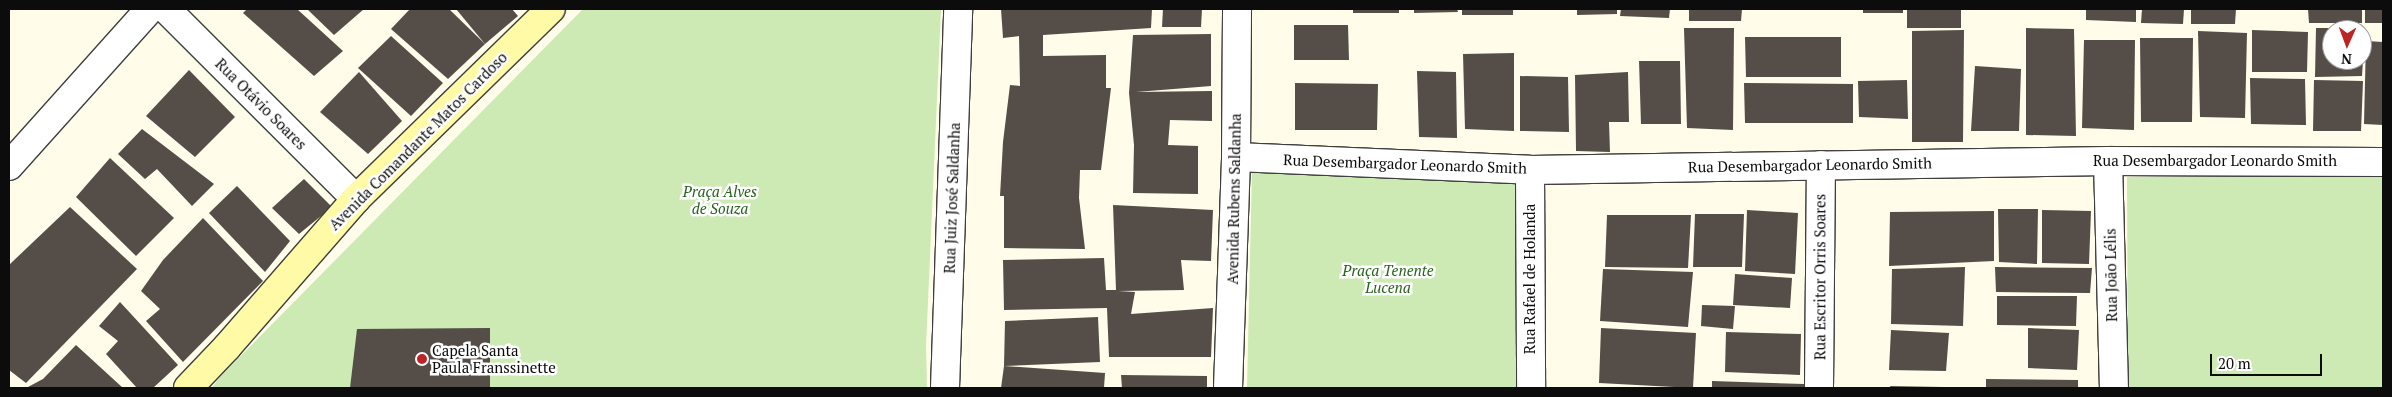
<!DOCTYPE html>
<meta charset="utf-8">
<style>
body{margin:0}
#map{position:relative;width:2392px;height:397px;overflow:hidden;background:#fffcea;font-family:"PT Serif",serif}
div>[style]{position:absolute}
.green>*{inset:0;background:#cde9b4}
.building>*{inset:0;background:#544d48}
.roads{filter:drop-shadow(1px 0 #3f3f3f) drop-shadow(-1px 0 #3f3f3f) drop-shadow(0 1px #3f3f3f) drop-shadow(0 -1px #3f3f3f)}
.minor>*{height:28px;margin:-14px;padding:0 14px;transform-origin:14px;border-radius:14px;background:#fff}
.secondary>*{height:28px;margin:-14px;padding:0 14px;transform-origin:14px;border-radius:14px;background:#fffaa5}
.dots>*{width:14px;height:14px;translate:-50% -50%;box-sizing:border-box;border:2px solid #fff;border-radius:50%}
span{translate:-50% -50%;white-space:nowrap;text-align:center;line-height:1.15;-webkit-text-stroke:5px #fff;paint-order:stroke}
.street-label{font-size:15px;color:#0c0c0c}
.park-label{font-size:15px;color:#27631c;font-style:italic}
.poi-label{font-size:15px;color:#0c0c0c}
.left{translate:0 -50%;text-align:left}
.frame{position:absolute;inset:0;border:10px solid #0c0c0c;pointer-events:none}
.north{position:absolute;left:2322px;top:20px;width:50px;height:50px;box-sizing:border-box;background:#fff;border:1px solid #9e9e9e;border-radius:50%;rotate:182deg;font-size:14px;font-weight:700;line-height:20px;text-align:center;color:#0c0c0c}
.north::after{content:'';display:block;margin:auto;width:18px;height:22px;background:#bc2523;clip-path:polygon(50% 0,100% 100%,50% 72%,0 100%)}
.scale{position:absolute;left:2210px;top:354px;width:112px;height:22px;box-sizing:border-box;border:2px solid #0c0c0c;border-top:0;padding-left:6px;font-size:15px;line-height:18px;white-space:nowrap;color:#0c0c0c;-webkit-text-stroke:4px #fff;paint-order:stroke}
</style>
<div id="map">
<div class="green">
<div style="clip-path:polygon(583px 9px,941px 9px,926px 346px,927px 388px,212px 388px,219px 378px)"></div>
<div style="clip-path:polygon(1530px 170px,1526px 388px,1247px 388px,1252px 171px)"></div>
<div style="clip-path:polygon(2383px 175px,2383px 388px,2128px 388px,2127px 177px)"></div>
</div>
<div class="building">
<div style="clip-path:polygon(247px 9px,297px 9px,343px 51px,314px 76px,243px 13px)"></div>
<div style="clip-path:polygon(307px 9px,364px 9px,334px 35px)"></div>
<div style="clip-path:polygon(410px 9px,449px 9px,485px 44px,448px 79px,391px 29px)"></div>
<div style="clip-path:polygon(456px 9px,512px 9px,518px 16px,485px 44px)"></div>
<div style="clip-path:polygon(1001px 9px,1152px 9px,1151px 28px,1043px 35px,1043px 56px,1106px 55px,1106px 88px,1111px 88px,1101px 170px,1080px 170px,1079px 198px,1085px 249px,1004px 248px,1004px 196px,1000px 196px,1003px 142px,1010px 85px,1020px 86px,1019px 36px,1003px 38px)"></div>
<div style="clip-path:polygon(1163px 9px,1202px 9px,1201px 27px,1162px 27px)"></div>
<div style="clip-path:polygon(1353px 9px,1399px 9px,1399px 13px,1353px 13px)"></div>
<div style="clip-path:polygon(1414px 9px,1457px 9px,1458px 12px,1414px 13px)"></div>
<div style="clip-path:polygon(1462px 9px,1513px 9px,1513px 15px,1462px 15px)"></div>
<div style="clip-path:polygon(1577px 9px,1617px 9px,1617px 14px,1577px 15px)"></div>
<div style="clip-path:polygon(1621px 9px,1670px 9px,1669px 18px,1620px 16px)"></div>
<div style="clip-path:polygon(1689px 9px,1742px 9px,1741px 21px,1689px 21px)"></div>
<div style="clip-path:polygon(1863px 9px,1903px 9px,1903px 13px,1863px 13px)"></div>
<div style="clip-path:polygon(1907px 9px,1961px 9px,1961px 28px,1907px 28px)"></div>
<div style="clip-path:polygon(2086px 9px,2136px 9px,2136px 22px,2086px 20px)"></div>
<div style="clip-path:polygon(2142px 9px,2184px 9px,2183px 24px,2141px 23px)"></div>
<div style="clip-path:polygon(2191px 9px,2236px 9px,2235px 24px,2191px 24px)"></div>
<div style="clip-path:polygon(2308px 9px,2362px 9px,2362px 23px,2309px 23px)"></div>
<div style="clip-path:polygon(2365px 9px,2383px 9px,2383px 23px,2365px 23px)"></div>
<div style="clip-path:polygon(1294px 25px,1348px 25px,1349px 60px,1294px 60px)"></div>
<div style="clip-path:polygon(1684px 28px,1734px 28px,1733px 130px,1687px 128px)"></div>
<div style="clip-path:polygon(2026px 28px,2074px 29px,2076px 136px,2026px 135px)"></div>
<div style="clip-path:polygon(2316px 28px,2364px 28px,2364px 38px,2362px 30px,2332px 30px,2332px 60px,2363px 60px,2362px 76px,2315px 77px)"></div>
<div style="clip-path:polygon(1964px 30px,1963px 142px,1912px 142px,1912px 31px)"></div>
<div style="clip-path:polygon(2252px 30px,2308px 32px,2307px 72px,2252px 72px)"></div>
<div style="clip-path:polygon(2198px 31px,2247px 33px,2245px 118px,2200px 117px)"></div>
<div style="clip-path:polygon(1211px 34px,1211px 86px,1136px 92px,1212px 91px,1212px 121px,1170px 120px,1168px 145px,1198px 146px,1198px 194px,1133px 193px,1134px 145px,1129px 93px,1133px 35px)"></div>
<div style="clip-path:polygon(391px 36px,443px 83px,411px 116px,358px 68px)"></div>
<div style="clip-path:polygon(1745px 37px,1841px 37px,1841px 77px,1746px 77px)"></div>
<div style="clip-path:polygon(2140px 38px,2193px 38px,2192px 122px,2141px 122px)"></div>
<div style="clip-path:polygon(2084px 40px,2135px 40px,2134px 130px,2082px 128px)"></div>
<div style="clip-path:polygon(2366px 41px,2383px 42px,2383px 125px,2364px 124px)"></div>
<div style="clip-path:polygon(1514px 53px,1514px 131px,1465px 129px,1463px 54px)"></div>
<div style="clip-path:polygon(1639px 61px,1680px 61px,1681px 124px,1641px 124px)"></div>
<div style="clip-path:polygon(1975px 66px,2021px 69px,2019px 131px,1971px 131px)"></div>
<div style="clip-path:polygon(189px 70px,235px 117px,195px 157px,146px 116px)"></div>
<div style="clip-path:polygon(1417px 71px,1456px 72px,1457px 138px,1419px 137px)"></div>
<div style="clip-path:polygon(359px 72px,402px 121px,368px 154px,320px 112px)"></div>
<div style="clip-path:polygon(1628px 72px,1629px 122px,1609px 122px,1610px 152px,1576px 151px,1575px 75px)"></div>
<div style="clip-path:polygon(1520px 76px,1568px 77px,1569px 132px,1520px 131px)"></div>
<div style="clip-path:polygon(2250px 78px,2305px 79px,2306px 125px,2251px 124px)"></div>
<div style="clip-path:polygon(1907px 80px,1908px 119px,1859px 117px,1858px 81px)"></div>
<div style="clip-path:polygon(2314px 80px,2363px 81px,2361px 131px,2313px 131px)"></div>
<div style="clip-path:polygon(1295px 83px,1378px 84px,1377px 130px,1295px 130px)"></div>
<div style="clip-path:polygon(1744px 83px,1853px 84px,1853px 123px,1745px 123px)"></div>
<div style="clip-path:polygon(142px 129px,214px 184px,192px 206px,157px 169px,145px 179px,118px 154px)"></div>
<div style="clip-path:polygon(110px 158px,174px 218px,136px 256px,76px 197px)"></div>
<div style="clip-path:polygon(304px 179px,332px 207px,299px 234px,272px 208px)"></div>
<div style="clip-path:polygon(237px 186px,290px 241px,265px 272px,209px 213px)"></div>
<div style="clip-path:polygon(1113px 205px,1213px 210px,1211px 261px,1181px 260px,1184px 290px,1118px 291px,1135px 292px,1131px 314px,1213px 308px,1211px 357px,1109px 357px,1107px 308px,1004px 310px,1003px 260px,1104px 258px,1106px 290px,1116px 290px)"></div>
<div style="clip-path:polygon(70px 207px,137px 269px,26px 383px,9px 370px,9px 265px)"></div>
<div style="clip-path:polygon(1998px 209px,2038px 209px,2037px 264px,1999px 262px)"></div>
<div style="clip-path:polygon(1747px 210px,1798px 213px,1795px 274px,1745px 271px)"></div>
<div style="clip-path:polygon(2042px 210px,2091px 211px,2089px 264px,2042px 263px)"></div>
<div style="clip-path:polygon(1994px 211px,1994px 261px,1889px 266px,1890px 212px)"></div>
<div style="clip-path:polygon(1695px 214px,1744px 214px,1742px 267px,1693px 267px)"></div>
<div style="clip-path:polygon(1607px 215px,1691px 215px,1688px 268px,1605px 267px)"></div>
<div style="clip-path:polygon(203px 218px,263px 281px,183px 362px,146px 321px,160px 309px,141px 291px,163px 260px)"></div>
<div style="clip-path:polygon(1965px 267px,1963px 326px,1891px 324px,1892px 269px)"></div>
<div style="clip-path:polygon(1995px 267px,2092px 268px,2090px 293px,1996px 292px)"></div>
<div style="clip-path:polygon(1603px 269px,1693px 272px,1688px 327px,1600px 321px)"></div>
<div style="clip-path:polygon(1735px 274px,1792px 278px,1790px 308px,1733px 305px)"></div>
<div style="clip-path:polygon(1997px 296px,2077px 296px,2076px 326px,1997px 325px)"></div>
<div style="clip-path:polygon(120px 302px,178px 365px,153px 388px,137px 388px,106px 354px,118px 341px,99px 326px)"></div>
<div style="clip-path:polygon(1702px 305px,1735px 306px,1733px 329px,1701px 326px)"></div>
<div style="clip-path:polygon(1098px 317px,1100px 362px,1004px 366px,1005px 321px)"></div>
<div style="clip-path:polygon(490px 328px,490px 388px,350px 388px,357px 329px)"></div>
<div style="clip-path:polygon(1601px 328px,1696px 333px,1693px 388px,1599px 383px)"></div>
<div style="clip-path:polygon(2028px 328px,2079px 330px,2077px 370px,2028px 368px)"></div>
<div style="clip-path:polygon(1891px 330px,1949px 333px,1946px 371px,1889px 370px)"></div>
<div style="clip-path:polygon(1726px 332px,1801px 334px,1800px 375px,1725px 372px)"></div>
<div style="clip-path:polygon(76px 345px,123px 388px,26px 388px,43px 379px)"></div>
<div style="clip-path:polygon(1004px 366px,1105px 373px,1104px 388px,1001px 388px)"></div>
<div style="clip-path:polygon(1121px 375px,1207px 376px,1207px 388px,1122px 388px)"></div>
<div style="clip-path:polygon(1986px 379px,2078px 380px,2078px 388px,1986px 388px)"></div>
<div style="clip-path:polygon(1712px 381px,1804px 384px,1804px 388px,1712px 388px)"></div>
<div style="clip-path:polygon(1890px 386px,1943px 387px,1943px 388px,1891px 388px)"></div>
</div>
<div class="roads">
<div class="minor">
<div style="left:166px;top:9px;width:269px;rotate:45deg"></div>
<div style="left:1236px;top:157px;width:294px;rotate:2.5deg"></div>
<div style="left:1530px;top:170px;width:578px;rotate:-0.89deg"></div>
<div style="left:2108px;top:161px;width:275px;rotate:0.2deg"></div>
<div style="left:2108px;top:161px;width:227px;rotate:88.5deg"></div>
<div style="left:9px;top:166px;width:211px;rotate:-48.1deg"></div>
<div style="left:1530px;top:170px;width:218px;rotate:89.7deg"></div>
<div style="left:945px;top:388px;width:379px;rotate:-88deg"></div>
<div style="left:1228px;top:388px;width:231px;rotate:-88deg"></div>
<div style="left:1236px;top:157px;width:148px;rotate:-89.6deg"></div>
<div style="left:1819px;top:388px;width:223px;rotate:-89.5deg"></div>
</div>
<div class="secondary">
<div style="left:188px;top:388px;width:57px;rotate:-46.4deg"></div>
<div style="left:227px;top:347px;width:196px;rotate:-48.9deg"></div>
<div style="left:356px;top:199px;width:272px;rotate:-44.3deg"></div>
</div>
</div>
<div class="dots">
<div style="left:422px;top:359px;background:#bc2523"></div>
</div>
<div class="street-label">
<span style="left:261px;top:104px;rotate:45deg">Rua Otávio Soares</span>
<span style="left:418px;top:141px;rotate:-45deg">Avenida Comandante Matos Cardoso</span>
<span style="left:2215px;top:161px">Rua Desembargador Leonardo Smith</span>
<span style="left:1405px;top:164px;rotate:2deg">Rua Desembargador Leonardo Smith</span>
<span style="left:1810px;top:165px;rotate:-1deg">Rua Desembargador Leonardo Smith</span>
<span style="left:952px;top:198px;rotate:-88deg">Rua Juiz José Saldanha</span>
<span style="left:1234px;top:199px;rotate:-89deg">Avenida Rubens Saldanha</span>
<span style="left:2111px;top:275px;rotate:-91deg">Rua João Lélis</span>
<span style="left:1820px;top:277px;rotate:-90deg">Rua Escritor Orris Soares</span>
<span style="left:1530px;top:279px;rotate:-90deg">Rua Rafael de Holanda</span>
</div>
<div class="park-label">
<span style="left:720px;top:200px">Praça Alves<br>de Souza</span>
<span style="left:1388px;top:279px">Praça Tenente<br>Lucena</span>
</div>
<div class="poi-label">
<span class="left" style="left:432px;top:359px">Capela Santa<br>Paula Franssinette</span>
</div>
<div class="frame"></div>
<div class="north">N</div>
<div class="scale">20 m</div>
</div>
